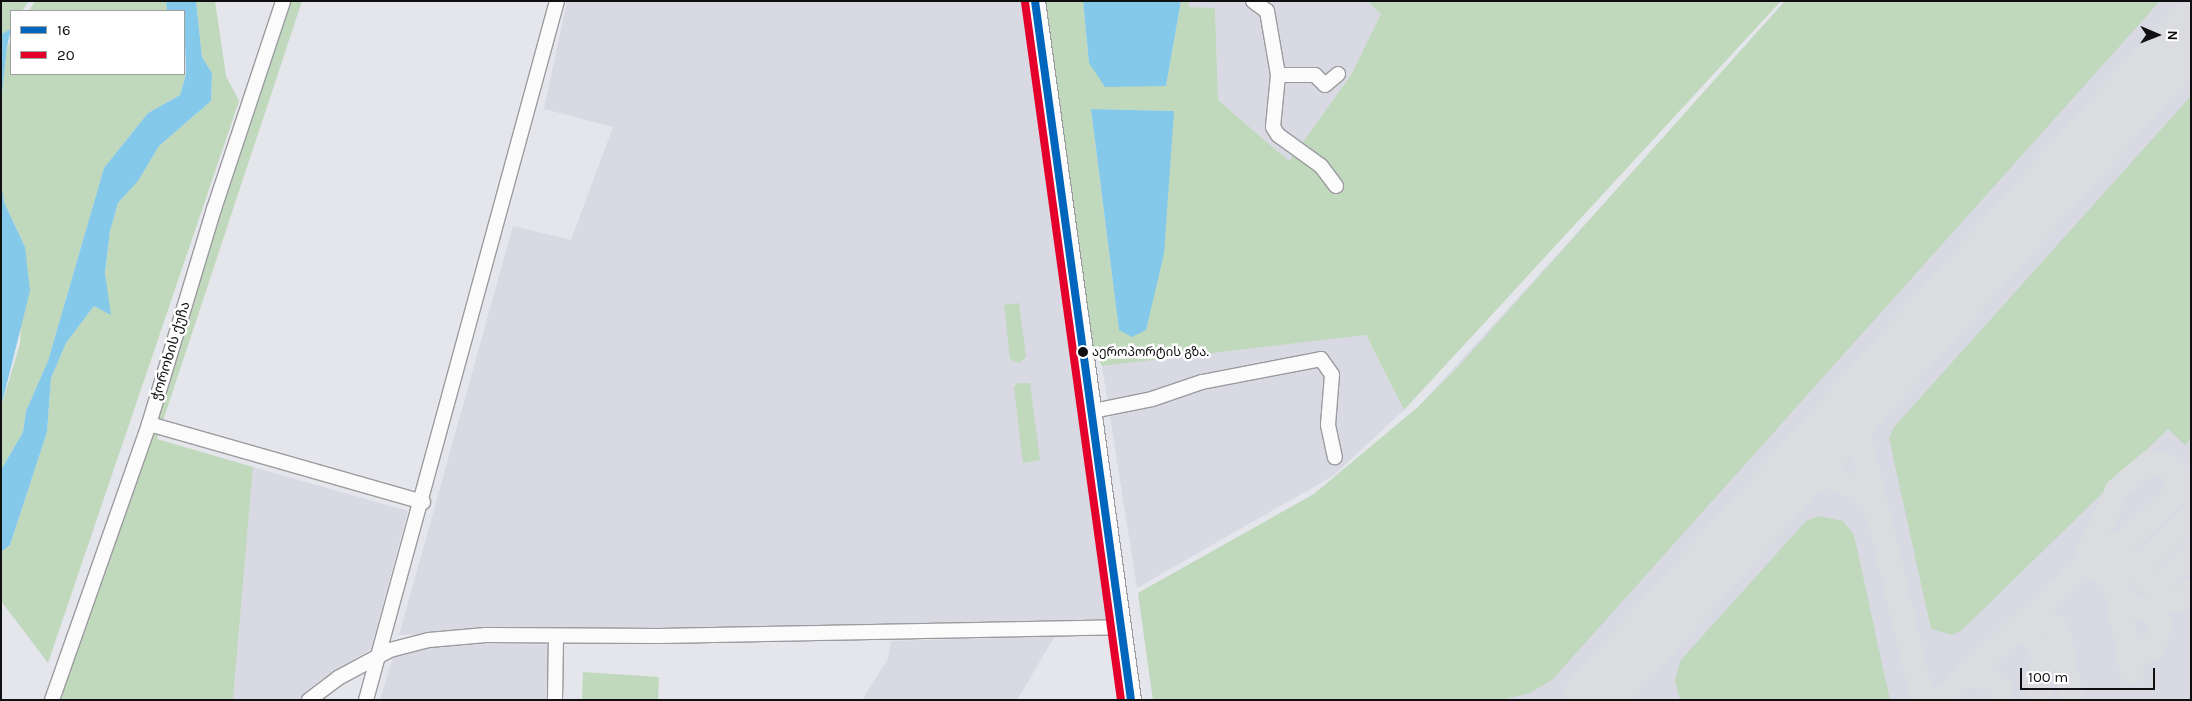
<!DOCTYPE html>
<meta charset="utf-8">
<style>
body{margin:0}
#map{position:relative;width:2192px;height:701px;overflow:hidden;background:#e5e6eb;font-family:Karla,"Noto Sans Georgian",sans-serif}
div>[style]{position:absolute}
.built>*{inset:0;background:#d8d9e3}
.green>*{inset:0;background:#c0d8bc}
.water>*{inset:0;background:#84c9ea}
.taxiway>*{height:24px;margin:-12px;padding:0 12px;transform-origin:12px;border-radius:12px;background:#dbdcdf}
.runway>*{height:60px;margin:-30px;padding:0 30px;transform-origin:30px;border-radius:30px;background:#dbdcdf}
.roads{filter:drop-shadow(1px 0 #9b9b9f) drop-shadow(-1px 0 #9b9b9f) drop-shadow(0 1px #9b9b9f) drop-shadow(0 -1px #9b9b9f)}
.minor>*{height:14px;margin:-7px;padding:0 7px;transform-origin:7px;border-radius:7px;background:#fbfbfc}
.highway>*{height:20px;margin:-10px;padding:0 10px;transform-origin:10px;border-radius:10px;background:#fbfbfc}
.bus-1>*{height:8px;margin:-4px;padding:0 4px;transform-origin:4px;border-radius:4px;background:#0065bd}
.bus-2>*{height:8px;margin:-4px;padding:0 4px;transform-origin:4px;border-radius:4px;background:#e4002b}
.dots>*{width:14px;height:14px;translate:-50% -50%;box-sizing:border-box;border:2px solid #fff;border-radius:50%}
span{translate:-50% -50%;white-space:nowrap;text-align:center;line-height:1.15;-webkit-text-stroke:5px #fff;paint-order:stroke}
.bus-label{font-size:13px;color:#101013}
.left{translate:0 -50%;text-align:left}
.street-label{font-size:14px;color:#101013}
.frame{position:absolute;inset:0;border:2px solid #101013;pointer-events:none}
.legend{position:absolute;left:10px;top:10px;width:175px;height:65px;box-sizing:border-box;background:#fff;border:1px solid #9f9fa1;margin:0;padding:6px 9px;list-style:none;font-size:15px;color:#101013}
.legend li{display:flex;align-items:center;gap:10px;height:25px}
.legend b{width:25px;border:1px solid #9f9fa1}
.north{position:absolute;left:2132px;top:10px;width:50px;height:50px;-webkit-text-stroke:4px #fff;paint-order:stroke;rotate:91deg;font-size:14px;font-weight:700;line-height:20px;text-align:center;color:#101013}
.north::after{content:'';display:block;margin:auto;width:18px;height:22px;background:#101013;clip-path:polygon(50% 0,100% 100%,50% 72%,0 100%)}
.scale{position:absolute;left:2020px;top:668px;width:135px;height:22px;box-sizing:border-box;border:2px solid #101013;border-top:0;padding-left:6px;font-size:15px;line-height:18px;white-space:nowrap;color:#101013;-webkit-text-stroke:4px #fff;paint-order:stroke}
</style>
<div id="map">
<div class="built">
<div style="clip-path:polygon(567px 1px,1027px 1px,1113px 619px,399px 635px,513px 226px,571px 240px,613px 127px,544px 109px)"></div>
<div style="clip-path:polygon(1189px 1px,1367px 1px,1381px 14px,1351px 75px,1289px 161px,1218px 100px,1215px 8px,1189px 7px)"></div>
<div style="clip-path:polygon(1789px 1px,2191px 1px,2191px 700px,1153px 700px,1138px 593px,1314px 494px,1418px 407px)"></div>
<div style="clip-path:polygon(1366px 335px,1404px 410px,1333px 476px,1137px 588px,1102px 366px)"></div>
<div style="clip-path:polygon(253px 467px,408px 511px,371px 649px,319px 681px,298px 700px,233px 700px)"></div>
<div style="clip-path:polygon(1055px 636px,1017px 700px,862px 700px,888px 659px,891px 641px)"></div>
<div style="clip-path:polygon(485px 643px,552px 645px,551px 700px,380px 700px,393px 657px,431px 648px)"></div>
</div>
<div class="green">
<div style="clip-path:polygon(1px 1px,29px 1px,22px 11px,11px 11px,11px 29px,1px 34px)"></div>
<div style="clip-path:polygon(35px 1px,166px 1px,167px 11px,29px 11px)"></div>
<div style="clip-path:polygon(196px 1px,215px 1px,226px 76px,239px 101px,48px 663px,1px 601px,1px 552px,10px 545px,47px 432px,51px 378px,66px 343px,94px 306px,110px 314px,105px 274px,110px 231px,118px 203px,138px 181px,159px 146px,211px 101px,212px 73px,202px 57px)"></div>
<div style="clip-path:polygon(291px 1px,302px 1px,157px 439px,253px 467px,233px 700px,56px 700px)"></div>
<div style="clip-path:polygon(evenodd,1045px 1px,1083px 1px,1089px 63px,1166px 86px,1181px 1px,1189px 1px,1189px 7px,1215px 8px,1218px 100px,1289px 161px,1351px 75px,1381px 14px,1367px 1px,1781px 1px,1404px 410px,1366px 335px,1102px 366px,1090px 339px,1045px 1px,1091px 109px,1174px 111px,1119px 330px,1091px 109px)"></div>
<div style="clip-path:polygon(1785px 1px,2160px 1px,1552px 680px,1530px 693px,1501px 700px,1153px 700px,1138px 593px,1314px 494px,1418px 407px,1457px 368px)"></div>
<div style="clip-path:polygon(11px 40px,11px 74px,184px 74px,184px 69px,186px 74px,180px 95px,148px 113px,104px 168px,48px 361px,26px 411px,23px 432px,1px 470px,1px 407px,20px 344px,25px 247px,4px 202px,1px 181px,1px 103px,7px 47px)"></div>
<div style="clip-path:polygon(2191px 96px,2191px 439px,2185px 445px,2168px 429px,1962px 630px,1952px 635px,1931px 629px,1889px 438px,1894px 427px)"></div>
<div style="clip-path:polygon(1019px 303px,1026px 357px,1019px 363px,1010px 359px,1004px 305px)"></div>
<div style="clip-path:polygon(1018px 383px,1030px 383px,1040px 460px,1023px 463px,1014px 387px)"></div>
<div style="clip-path:polygon(1819px 516px,1843px 521px,1854px 535px,1890px 700px,1680px 700px,1675px 681px,1680px 661px,1806px 521px)"></div>
<div style="clip-path:polygon(583px 672px,659px 677px,658px 700px,582px 700px)"></div>
</div>
<div class="water">
<div style="clip-path:polygon(166px 1px,196px 1px,202px 57px,212px 73px,211px 101px,159px 146px,138px 181px,118px 203px,110px 231px,105px 273px,111px 315px,94px 306px,66px 343px,51px 378px,47px 432px,10px 545px,1px 552px,1px 470px,23px 432px,26px 411px,48px 361px,104px 168px,148px 113px,180px 95px,186px 74px,184px 11px,167px 11px)"></div>
<div style="clip-path:polygon(1083px 1px,1181px 1px,1166px 86px,1105px 87px,1089px 63px)"></div>
<div style="clip-path:polygon(11px 29px,7px 47px,1px 103px,1px 34px)"></div>
<div style="clip-path:polygon(1091px 109px,1174px 111px,1164px 254px,1146px 330px,1132px 337px,1119px 330px)"></div>
<div style="clip-path:polygon(1px 181px,4px 202px,25px 247px,30px 291px,1px 407px)"></div>
</div>
<div class="taxiway">
<div style="left:1883px;top:375px;width:28px;rotate:128deg"></div>
<div style="left:1866px;top:397px;width:38px;rotate:101deg"></div>
<div style="left:1859px;top:434px;width:274px;rotate:76.5deg"></div>
<div style="left:1778px;top:492px;width:30px;rotate:-30deg"></div>
<div style="left:1804px;top:477px;width:30px;rotate:2deg"></div>
<div style="left:1834px;top:478px;width:23px;rotate:25deg"></div>
<div style="left:1855px;top:488px;width:29px;rotate:46deg"></div>
<div style="left:2105px;top:553px;width:13px;rotate:4deg"></div>
<div style="left:2118px;top:554px;width:65px;rotate:43.8deg"></div>
<div style="left:2165px;top:599px;width:13px;rotate:9deg"></div>
<div style="left:2178px;top:601px;width:16px;rotate:-38deg"></div>
<div style="left:2129px;top:565px;width:15px;rotate:-11deg"></div>
<div style="left:2144px;top:562px;width:65px;rotate:-43.8deg"></div>
<div style="left:2145px;top:581px;width:16px;rotate:4deg"></div>
<div style="left:2161px;top:582px;width:41px;rotate:-43deg"></div>
<div style="left:2114px;top:586px;width:26px;rotate:50deg"></div>
<div style="left:2131px;top:606px;width:24px;rotate:17deg"></div>
<div style="left:2154px;top:613px;width:13px;rotate:63deg"></div>
<div style="left:2160px;top:625px;width:25px;rotate:106deg"></div>
<div style="left:2153px;top:649px;width:25px;rotate:166deg"></div>
<div style="left:2025px;top:620px;width:16px;rotate:-4deg"></div>
<div style="left:2041px;top:619px;width:20px;rotate:30deg"></div>
<div style="left:2058px;top:629px;width:72px;rotate:78.8deg"></div>
<div style="left:2032px;top:640px;width:27px;rotate:54deg"></div>
<div style="left:2048px;top:662px;width:22px;rotate:124deg"></div>
<div style="left:2036px;top:680px;width:21px;rotate:76deg"></div>
<div style="left:2132px;top:672px;width:92px;rotate:-100.7deg"></div>
<div style="left:2115px;top:582px;width:22px;rotate:-141deg"></div>
<div style="left:2098px;top:568px;width:16px;rotate:180deg"></div>
<div style="left:2082px;top:568px;width:85px;rotate:-65.8deg"></div>
<div style="left:2117px;top:490px;width:43px;rotate:-40.3deg"></div>
<div style="left:2150px;top:462px;width:13px;rotate:4deg"></div>
<div style="left:2163px;top:463px;width:21px;rotate:43deg"></div>
<div style="left:1967px;top:675px;width:26px;rotate:9deg"></div>
<div style="left:1993px;top:679px;width:12px;rotate:48deg"></div>
<div style="left:2001px;top:688px;width:12px;rotate:81deg"></div>
<div style="left:1622px;top:700px;width:8px;rotate:-120deg"></div>
<div style="left:1618px;top:693px;width:23px;rotate:-83deg"></div>
<div style="left:1621px;top:670px;width:28px;rotate:-52deg"></div>
<div style="left:1940px;top:700px;width:194px;rotate:-42.9deg"></div>
<div style="left:2082px;top:568px;width:57px;rotate:-32.9deg"></div>
<div style="left:2130px;top:537px;width:64px;rotate:-43.1deg"></div>
<div style="left:2177px;top:493px;width:16px;rotate:-86deg"></div>
<div style="left:2178px;top:477px;width:18px;rotate:45deg"></div>
</div>
<div class="runway">
<div style="left:1592px;top:700px;width:897px;rotate:-48.12deg"></div>
</div>
<div class="roads">
<div class="minor">
<div style="left:1253px;top:1px;width:17px;rotate:36deg"></div>
<div style="left:1267px;top:11px;width:65px;rotate:80.2deg"></div>
<div style="left:1278px;top:75px;width:52px;rotate:95.5deg"></div>
<div style="left:1273px;top:127px;width:9px;rotate:58deg"></div>
<div style="left:1278px;top:135px;width:53px;rotate:35.8deg"></div>
<div style="left:1321px;top:166px;width:25px;rotate:53deg"></div>
<div style="left:1278px;top:75px;width:37px"></div>
<div style="left:1315px;top:75px;width:14px;rotate:45deg"></div>
<div style="left:1325px;top:85px;width:17px;rotate:-40deg"></div>
<div style="left:1093px;top:411px;width:60px;rotate:-11.5deg"></div>
<div style="left:1152px;top:399px;width:53px;rotate:-18.8deg"></div>
<div style="left:1202px;top:382px;width:121px;rotate:-10.9deg"></div>
<div style="left:1321px;top:359px;width:19px;rotate:55deg"></div>
<div style="left:1332px;top:375px;width:50px;rotate:94.6deg"></div>
<div style="left:1328px;top:425px;width:33px;rotate:78deg"></div>
<div style="left:149px;top:424px;width:285px;rotate:15.9deg"></div>
<div style="left:52px;top:700px;width:293px;rotate:-70.6deg"></div>
<div style="left:149px;top:424px;width:225px;rotate:-73.2deg"></div>
<div style="left:214px;top:209px;width:219px;rotate:-71.6deg"></div>
<div style="left:309px;top:700px;width:36px;rotate:-37deg"></div>
<div style="left:338px;top:678px;width:59px;rotate:-28.3deg"></div>
<div style="left:390px;top:650px;width:40px;rotate:-14.4deg"></div>
<div style="left:429px;top:640px;width:57px;rotate:-5deg"></div>
<div style="left:486px;top:635px;width:173px;rotate:0.3deg"></div>
<div style="left:659px;top:636px;width:462px;rotate:-1.1deg"></div>
<div style="left:366px;top:700px;width:725px;rotate:-74.72deg"></div>
<div style="left:555px;top:700px;width:63px;rotate:-89.1deg"></div>
</div>
<div class="highway">
<div style="left:1035px;top:1px;width:706px;rotate:82.18deg"></div>
</div>
</div>
<div class="bus-1">
<div style="left:1035px;top:1px;width:706px;rotate:82.18deg"></div>
</div>
<div class="bus-2">
<div style="left:1025px;top:2px;width:705px;rotate:82.17deg"></div>
</div>
<div class="dots">
<div style="left:1083px;top:352px;background:#101013"></div>
</div>
<div class="bus-label">
<span class="left" style="left:1092px;top:352px">აეროპორტის გზა.</span>
</div>
<div class="street-label">
<span style="left:171px;top:351px;rotate:-73deg">ჭოროხის ქუჩა</span>
</div>
<div class="frame"></div>
<ul class="legend">
<li><b style="height:6px;background:#0065bd"></b>16</li>
<li><b style="height:6px;background:#e4002b"></b>20</li>
</ul>
<div class="north">N</div>
<div class="scale">100 m</div>
</div>
